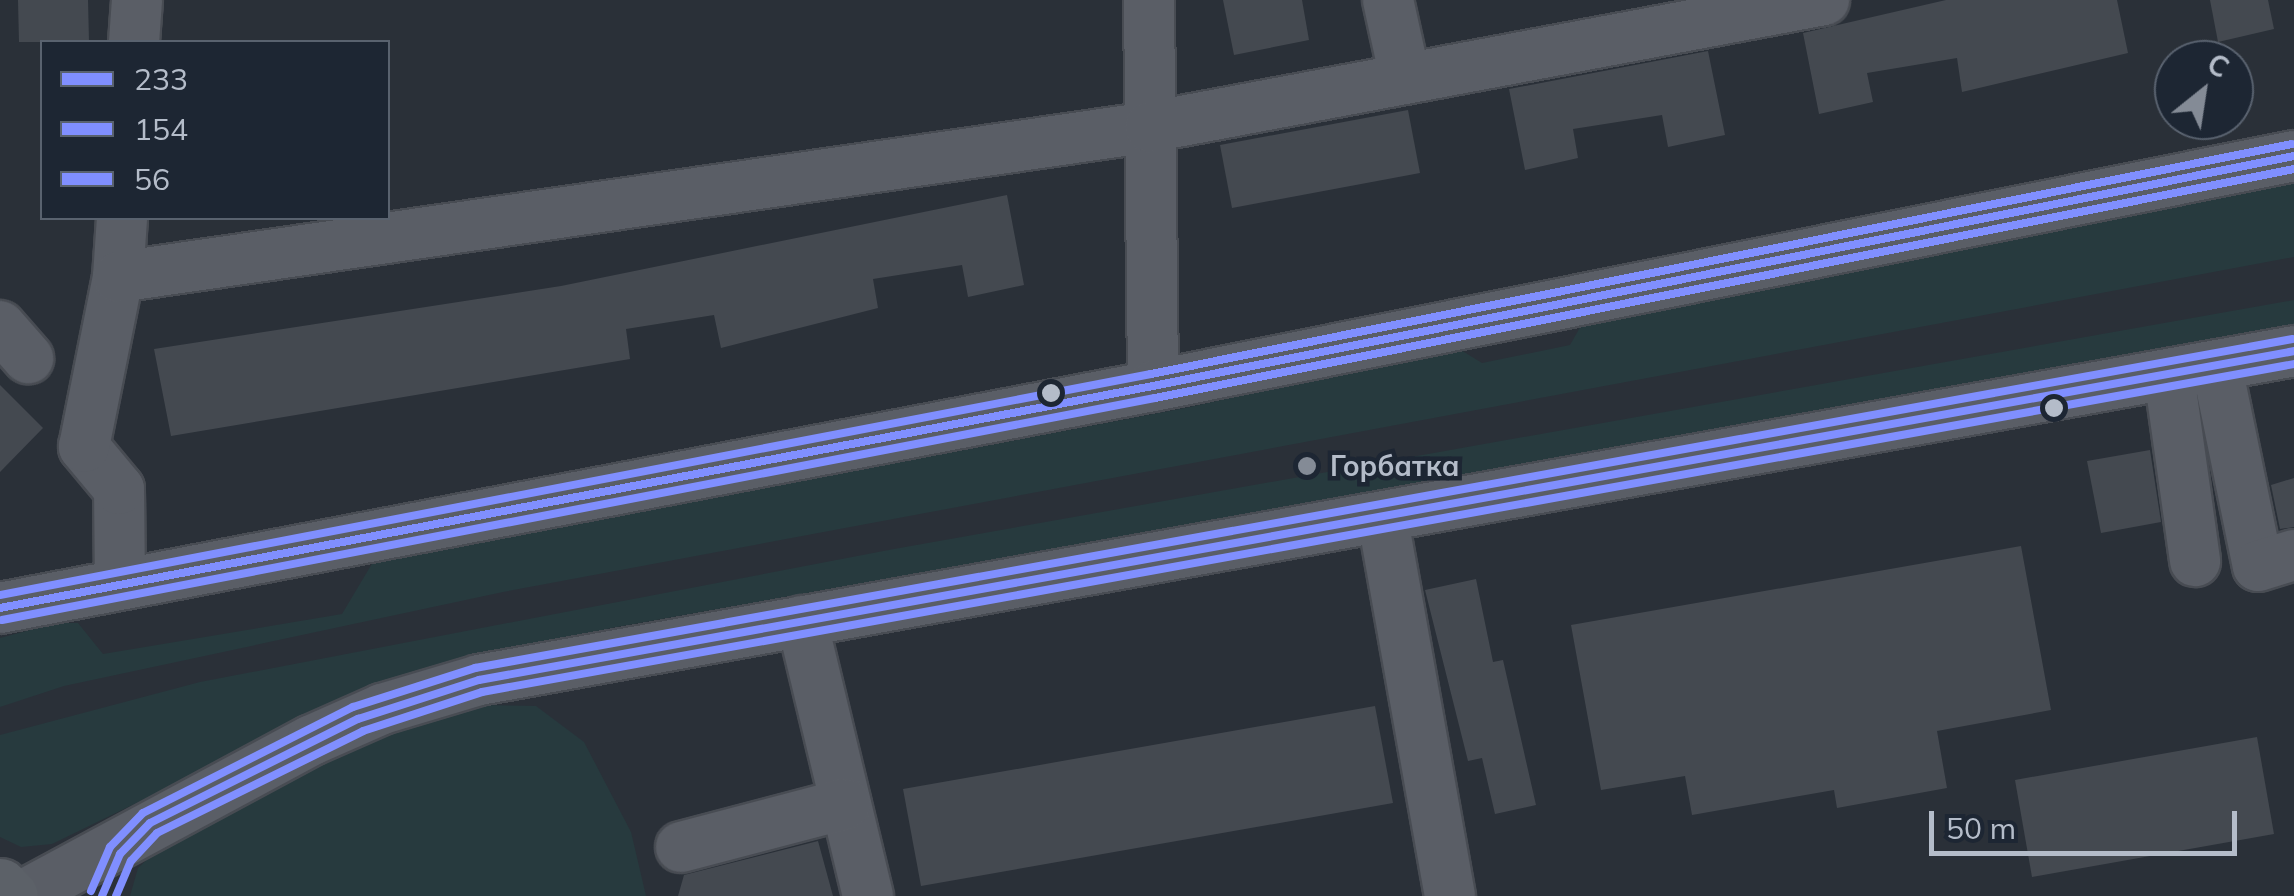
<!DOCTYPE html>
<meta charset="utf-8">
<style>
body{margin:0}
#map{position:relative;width:2294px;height:896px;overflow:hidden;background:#2a3038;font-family:Mulish,sans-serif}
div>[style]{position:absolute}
.green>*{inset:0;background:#273a3e}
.building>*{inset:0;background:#444950}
.roads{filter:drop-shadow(2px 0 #484c53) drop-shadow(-2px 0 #484c53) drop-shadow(0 2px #484c53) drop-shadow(0 -2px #484c53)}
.minor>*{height:50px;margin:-25px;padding:0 25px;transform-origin:25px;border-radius:25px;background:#5a5e66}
.major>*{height:55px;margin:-27.5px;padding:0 27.5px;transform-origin:27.5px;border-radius:27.5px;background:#5c6168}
.bus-1>*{height:8px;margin:-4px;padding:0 4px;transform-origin:4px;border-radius:4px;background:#808fff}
.bus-2>*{height:8px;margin:-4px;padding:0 4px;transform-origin:4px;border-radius:4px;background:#808fff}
.bus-3>*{height:8px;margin:-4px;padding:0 4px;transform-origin:4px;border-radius:4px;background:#808fff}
.dots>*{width:28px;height:28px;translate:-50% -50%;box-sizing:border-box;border:5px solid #1d2633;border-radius:50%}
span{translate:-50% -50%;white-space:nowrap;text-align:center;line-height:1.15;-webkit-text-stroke:9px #1d2633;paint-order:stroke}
.poi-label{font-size:28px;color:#b4bcc9;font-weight:700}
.left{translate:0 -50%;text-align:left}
.legend{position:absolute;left:40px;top:40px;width:350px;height:180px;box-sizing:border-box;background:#1d2633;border:2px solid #59626f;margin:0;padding:12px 18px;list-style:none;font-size:30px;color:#b4bcc9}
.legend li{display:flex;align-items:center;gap:20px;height:50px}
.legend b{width:50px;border:2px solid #59626f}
.north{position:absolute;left:2154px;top:40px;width:100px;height:100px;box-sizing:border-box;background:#1d2633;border:2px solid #59626f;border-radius:50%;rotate:30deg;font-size:28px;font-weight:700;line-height:40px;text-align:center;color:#b4bcc9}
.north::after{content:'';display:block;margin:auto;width:35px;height:45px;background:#848b96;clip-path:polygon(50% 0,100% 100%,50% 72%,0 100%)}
.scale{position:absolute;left:1929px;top:811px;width:308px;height:45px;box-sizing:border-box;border:5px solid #b4bcc9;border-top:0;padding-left:12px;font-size:30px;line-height:35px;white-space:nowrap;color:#b4bcc9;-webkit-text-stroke:8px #1d2633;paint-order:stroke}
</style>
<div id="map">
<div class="green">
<div style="clip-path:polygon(2294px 179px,2294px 257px,503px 592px,64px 686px,0 707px,0 638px,57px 623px,78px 623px,103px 654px,342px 614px,373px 562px,1190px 407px,1456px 347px,1482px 363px,1570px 345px,1586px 317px)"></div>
<div style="clip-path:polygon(2294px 300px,2294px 324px,2144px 354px,611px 628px,457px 665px,340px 704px,52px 844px,21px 847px,0 837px,0 735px,200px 682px,894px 549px)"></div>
<div style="clip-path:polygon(480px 705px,536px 706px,584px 742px,631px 832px,646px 896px,130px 896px,138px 868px,167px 841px,410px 721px)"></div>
</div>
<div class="building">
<div style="clip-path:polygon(18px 0,88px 0,89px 42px,19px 42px)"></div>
<div style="clip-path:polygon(1223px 0,1302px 0,1309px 40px,1234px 55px)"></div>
<div style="clip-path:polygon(1946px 0,2117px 0,2128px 53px,1962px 92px,1957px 58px,1867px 73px,1873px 102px,1819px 114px,1803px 33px)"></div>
<div style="clip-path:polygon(2210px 0,2268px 0,2274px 29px,2218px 42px)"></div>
<div style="clip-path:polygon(1708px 51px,1725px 135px,1668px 147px,1662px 115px,1573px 129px,1578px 158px,1525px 170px,1509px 89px)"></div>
<div style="clip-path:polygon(1408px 110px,1420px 173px,1232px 208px,1220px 145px)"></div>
<div style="clip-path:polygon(1007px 195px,1024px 285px,968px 297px,962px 265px,873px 279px,878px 308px,721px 348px,714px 315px,626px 329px,630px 359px,171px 436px,154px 349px,561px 286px)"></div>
<div style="clip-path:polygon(0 385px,43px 428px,0 472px)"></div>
<div style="clip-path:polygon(2150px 450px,2161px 522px,2101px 533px,2087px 461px)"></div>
<div style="clip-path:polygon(2294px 478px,2294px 527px,2280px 529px,2271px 485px)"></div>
<div style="clip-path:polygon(2021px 546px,2051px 710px,1937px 731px,1947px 788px,1837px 808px,1834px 790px,1692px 815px,1685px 776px,1601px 790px,1571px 625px)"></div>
<div style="clip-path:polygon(1476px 579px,1493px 662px,1503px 660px,1536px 805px,1495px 814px,1482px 758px,1468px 761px,1425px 590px)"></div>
<div style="clip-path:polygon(1375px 706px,1393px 803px,921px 886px,903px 789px)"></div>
<div style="clip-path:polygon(2257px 737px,2274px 834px,2032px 877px,2015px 780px)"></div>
<div style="clip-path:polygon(818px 841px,833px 896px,678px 896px,684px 875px)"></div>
</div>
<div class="roads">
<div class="minor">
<div style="left:1149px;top:0;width:386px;rotate:89.4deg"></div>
<div style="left:1388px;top:0;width:79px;rotate:77.6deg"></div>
<div style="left:134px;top:42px;width:42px;rotate:-85.9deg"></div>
<div style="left:118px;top:277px;width:59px;rotate:-86.1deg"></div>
<div style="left:0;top:326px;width:43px;rotate:48.8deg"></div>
<div style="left:2217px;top:367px;width:203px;rotate:78.4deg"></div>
<div style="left:2258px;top:566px;width:38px;rotate:-17deg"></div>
<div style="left:2169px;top:375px;width:188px;rotate:82deg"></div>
<div style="left:1383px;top:520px;width:382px;rotate:79.9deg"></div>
<div style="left:120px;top:584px;width:95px;rotate:-90.6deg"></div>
<div style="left:119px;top:489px;width:55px;rotate:-129.8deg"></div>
<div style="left:84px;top:447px;width:173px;rotate:-78.7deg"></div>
<div style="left:118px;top:277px;width:1043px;rotate:-8.27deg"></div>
<div style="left:1150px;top:127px;width:686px;rotate:-10.67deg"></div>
<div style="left:0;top:608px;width:1174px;rotate:-10.9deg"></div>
<div style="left:1153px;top:386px;width:1164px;rotate:-11.4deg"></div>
<div style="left:802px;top:621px;width:283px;rotate:76.5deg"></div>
<div style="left:681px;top:847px;width:170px;rotate:-14.7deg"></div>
<div style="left:22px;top:896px;width:329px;rotate:-28.3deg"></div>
<div style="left:312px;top:740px;width:77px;rotate:-23.9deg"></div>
<div style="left:382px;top:709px;width:101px;rotate:-16.6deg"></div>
<div style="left:479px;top:680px;width:1845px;rotate:-10.27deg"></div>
</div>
<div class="major">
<div style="left:0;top:886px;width:14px;rotate:45deg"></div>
</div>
</div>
<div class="bus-1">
<div style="left:0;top:608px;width:1174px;rotate:-10.9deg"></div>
<div style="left:1153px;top:386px;width:1164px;rotate:-11.4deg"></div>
<div style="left:102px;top:896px;width:46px;rotate:-66.8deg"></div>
<div style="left:120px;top:854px;width:43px;rotate:-45.9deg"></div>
<div style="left:150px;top:823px;width:233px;rotate:-26.6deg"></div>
<div style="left:358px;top:719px;width:127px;rotate:-17.9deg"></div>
<div style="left:479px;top:680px;width:1845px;rotate:-10.27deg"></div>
</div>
<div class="bus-2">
<div style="left:2px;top:620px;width:1174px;rotate:-10.9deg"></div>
<div style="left:1155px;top:398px;width:1162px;rotate:-11.37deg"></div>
<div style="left:116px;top:896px;width:38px;rotate:-67deg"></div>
<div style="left:131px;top:861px;width:38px;rotate:-47deg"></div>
<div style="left:157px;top:833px;width:230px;rotate:-26.3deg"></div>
<div style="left:363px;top:731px;width:125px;rotate:-18.1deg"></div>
<div style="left:482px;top:692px;width:1841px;rotate:-10.26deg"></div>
</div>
<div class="bus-3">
<div style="left:0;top:595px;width:1172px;rotate:-10.87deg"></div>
<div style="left:1151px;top:374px;width:1164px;rotate:-11.4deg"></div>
<div style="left:91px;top:891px;width:48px;rotate:-66.6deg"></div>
<div style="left:110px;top:847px;width:47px;rotate:-45.9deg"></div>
<div style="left:143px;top:813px;width:235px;rotate:-26.8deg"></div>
<div style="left:353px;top:707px;width:128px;rotate:-17.7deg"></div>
<div style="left:475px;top:668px;width:1847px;rotate:-10.26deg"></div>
</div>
<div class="dots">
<div style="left:1051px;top:393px;background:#b4bcc9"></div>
<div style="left:2054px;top:408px;background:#b4bcc9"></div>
<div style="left:1307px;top:466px;background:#848b96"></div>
</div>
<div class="poi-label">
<span class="left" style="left:1330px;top:466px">Горбатка</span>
</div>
<ul class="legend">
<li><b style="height:12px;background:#808fff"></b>233</li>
<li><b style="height:12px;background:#808fff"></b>154</li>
<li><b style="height:12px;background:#808fff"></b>56</li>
</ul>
<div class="north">С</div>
<div class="scale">50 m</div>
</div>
